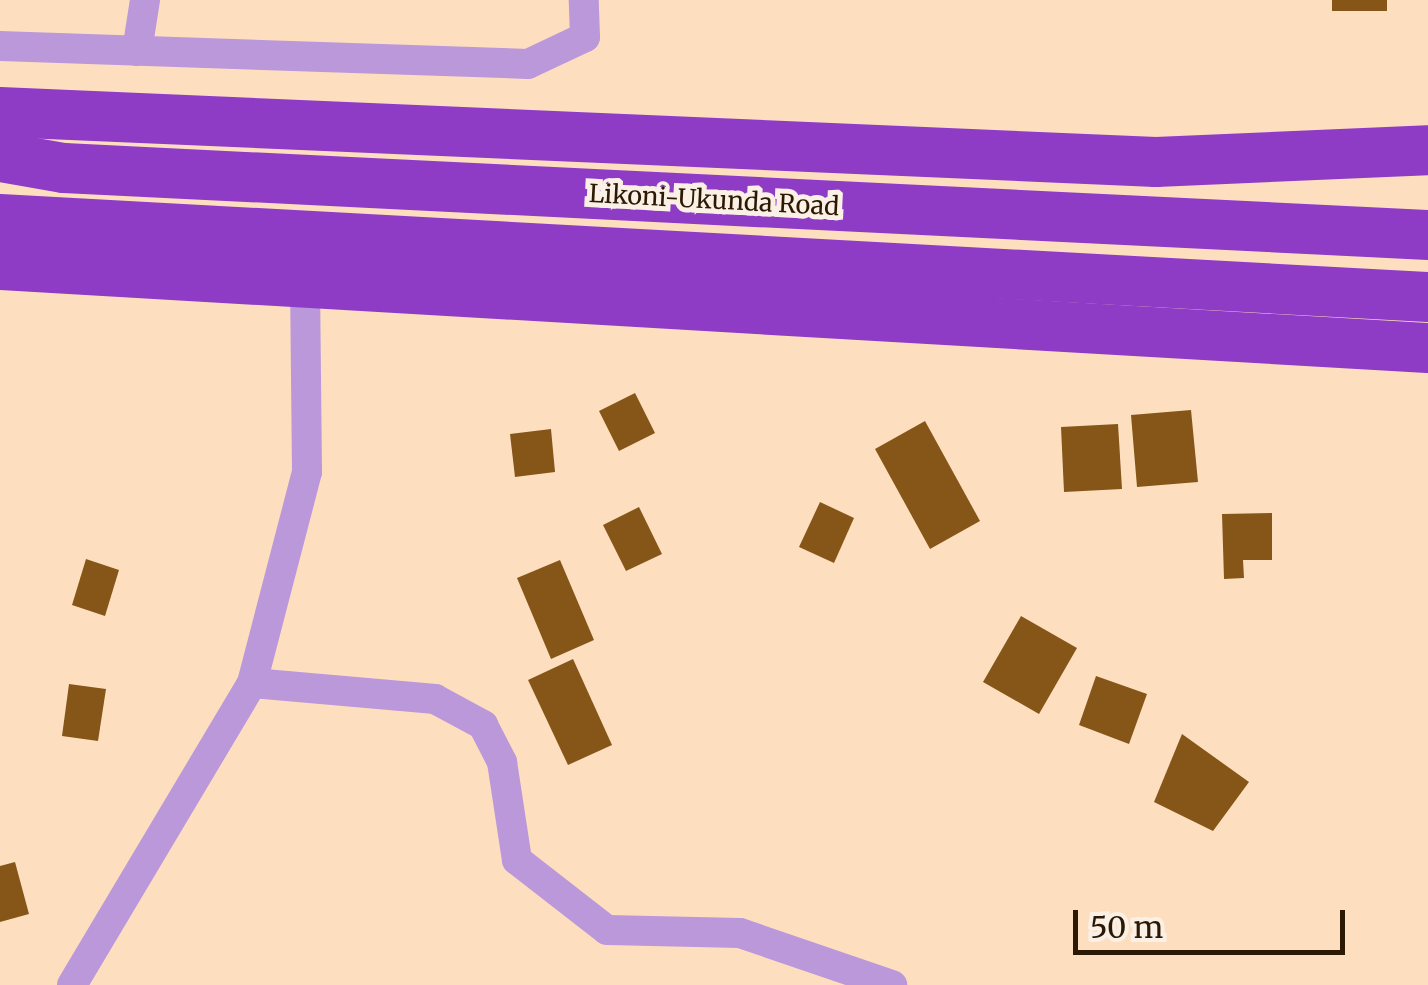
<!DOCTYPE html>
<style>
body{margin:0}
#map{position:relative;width:1428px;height:985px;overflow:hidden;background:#fddfc0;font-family:Merriweather,serif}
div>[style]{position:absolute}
.building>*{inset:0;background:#865618}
.minor>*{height:30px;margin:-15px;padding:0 15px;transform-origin:15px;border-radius:15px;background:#ba98da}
.trunk>*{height:50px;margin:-25px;padding:0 25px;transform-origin:25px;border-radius:25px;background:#8e3cc6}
span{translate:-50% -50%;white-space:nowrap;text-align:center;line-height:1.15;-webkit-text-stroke:10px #faf0e6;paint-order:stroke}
.street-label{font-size:25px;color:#2b1904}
.scale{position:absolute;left:1073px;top:910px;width:272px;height:45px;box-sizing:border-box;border:5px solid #2b1904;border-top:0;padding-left:12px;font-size:30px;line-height:35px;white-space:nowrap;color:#2b1904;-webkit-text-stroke:8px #faf0e6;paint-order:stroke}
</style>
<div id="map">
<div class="building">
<div style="clip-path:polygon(1332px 0,1387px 0,1387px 11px,1332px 11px)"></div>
<div style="clip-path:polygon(635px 393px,655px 433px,619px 451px,599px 411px)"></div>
<div style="clip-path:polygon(1191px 410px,1198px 482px,1137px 487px,1131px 415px)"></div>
<div style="clip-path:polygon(925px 421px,980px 521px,930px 549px,875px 449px)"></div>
<div style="clip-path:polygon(1118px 424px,1122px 489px,1064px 492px,1061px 427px)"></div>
<div style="clip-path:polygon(551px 429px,555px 472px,515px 477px,510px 434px)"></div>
<div style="clip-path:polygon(820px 502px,854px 518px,834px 563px,799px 547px)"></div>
<div style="clip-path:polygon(639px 507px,662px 554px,626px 571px,603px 525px)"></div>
<div style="clip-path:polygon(1272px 513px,1272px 560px,1243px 560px,1244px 578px,1224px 579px,1222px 514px)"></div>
<div style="clip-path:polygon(86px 559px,119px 570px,105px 616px,72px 605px)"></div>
<div style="clip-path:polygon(560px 560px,594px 640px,551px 659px,517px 578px)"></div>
<div style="clip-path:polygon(1021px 616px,1077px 648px,1039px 714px,983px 682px)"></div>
<div style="clip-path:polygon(573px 659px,612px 745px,568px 765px,528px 680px)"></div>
<div style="clip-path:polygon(1096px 676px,1147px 694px,1129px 744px,1079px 725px)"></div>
<div style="clip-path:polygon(69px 684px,106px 689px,98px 741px,62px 736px)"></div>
<div style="clip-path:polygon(1182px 734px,1249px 782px,1213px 831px,1154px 802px)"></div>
<div style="clip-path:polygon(15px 862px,29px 914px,0 922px,0 866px)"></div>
</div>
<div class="minor">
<div style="left:0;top:46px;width:528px;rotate:1.95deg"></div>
<div style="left:528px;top:64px;width:63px;rotate:-25.3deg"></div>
<div style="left:585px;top:37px;width:37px;rotate:-92deg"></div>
<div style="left:137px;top:51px;width:52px;rotate:-81.1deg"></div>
<div style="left:252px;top:683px;width:184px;rotate:5deg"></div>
<div style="left:435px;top:699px;width:55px;rotate:28.4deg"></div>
<div style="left:483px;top:725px;width:42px;rotate:62.8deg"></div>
<div style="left:502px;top:762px;width:99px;rotate:81.3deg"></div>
<div style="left:517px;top:860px;width:114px;rotate:37.9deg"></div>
<div style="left:607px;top:930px;width:133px;rotate:1.3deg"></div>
<div style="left:740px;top:933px;width:161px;rotate:18.9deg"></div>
<div style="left:72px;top:985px;width:352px;rotate:-59.2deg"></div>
<div style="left:252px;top:683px;width:218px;rotate:-75.4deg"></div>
<div style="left:307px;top:472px;width:187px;rotate:-90.6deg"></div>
</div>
<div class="trunk">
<div style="left:0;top:112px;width:1157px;rotate:2.48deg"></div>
<div style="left:1156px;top:162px;width:272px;rotate:-2.5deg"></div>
<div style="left:0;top:157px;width:65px;rotate:9.8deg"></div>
<div style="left:64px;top:168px;width:1366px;rotate:2.81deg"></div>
<div style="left:0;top:219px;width:1430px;rotate:3.13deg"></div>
<div style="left:0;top:265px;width:1430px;rotate:3.33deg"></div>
</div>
<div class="street-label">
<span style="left:714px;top:200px;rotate:3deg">Likoni-Ukunda Road</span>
</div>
<div class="scale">50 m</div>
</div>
